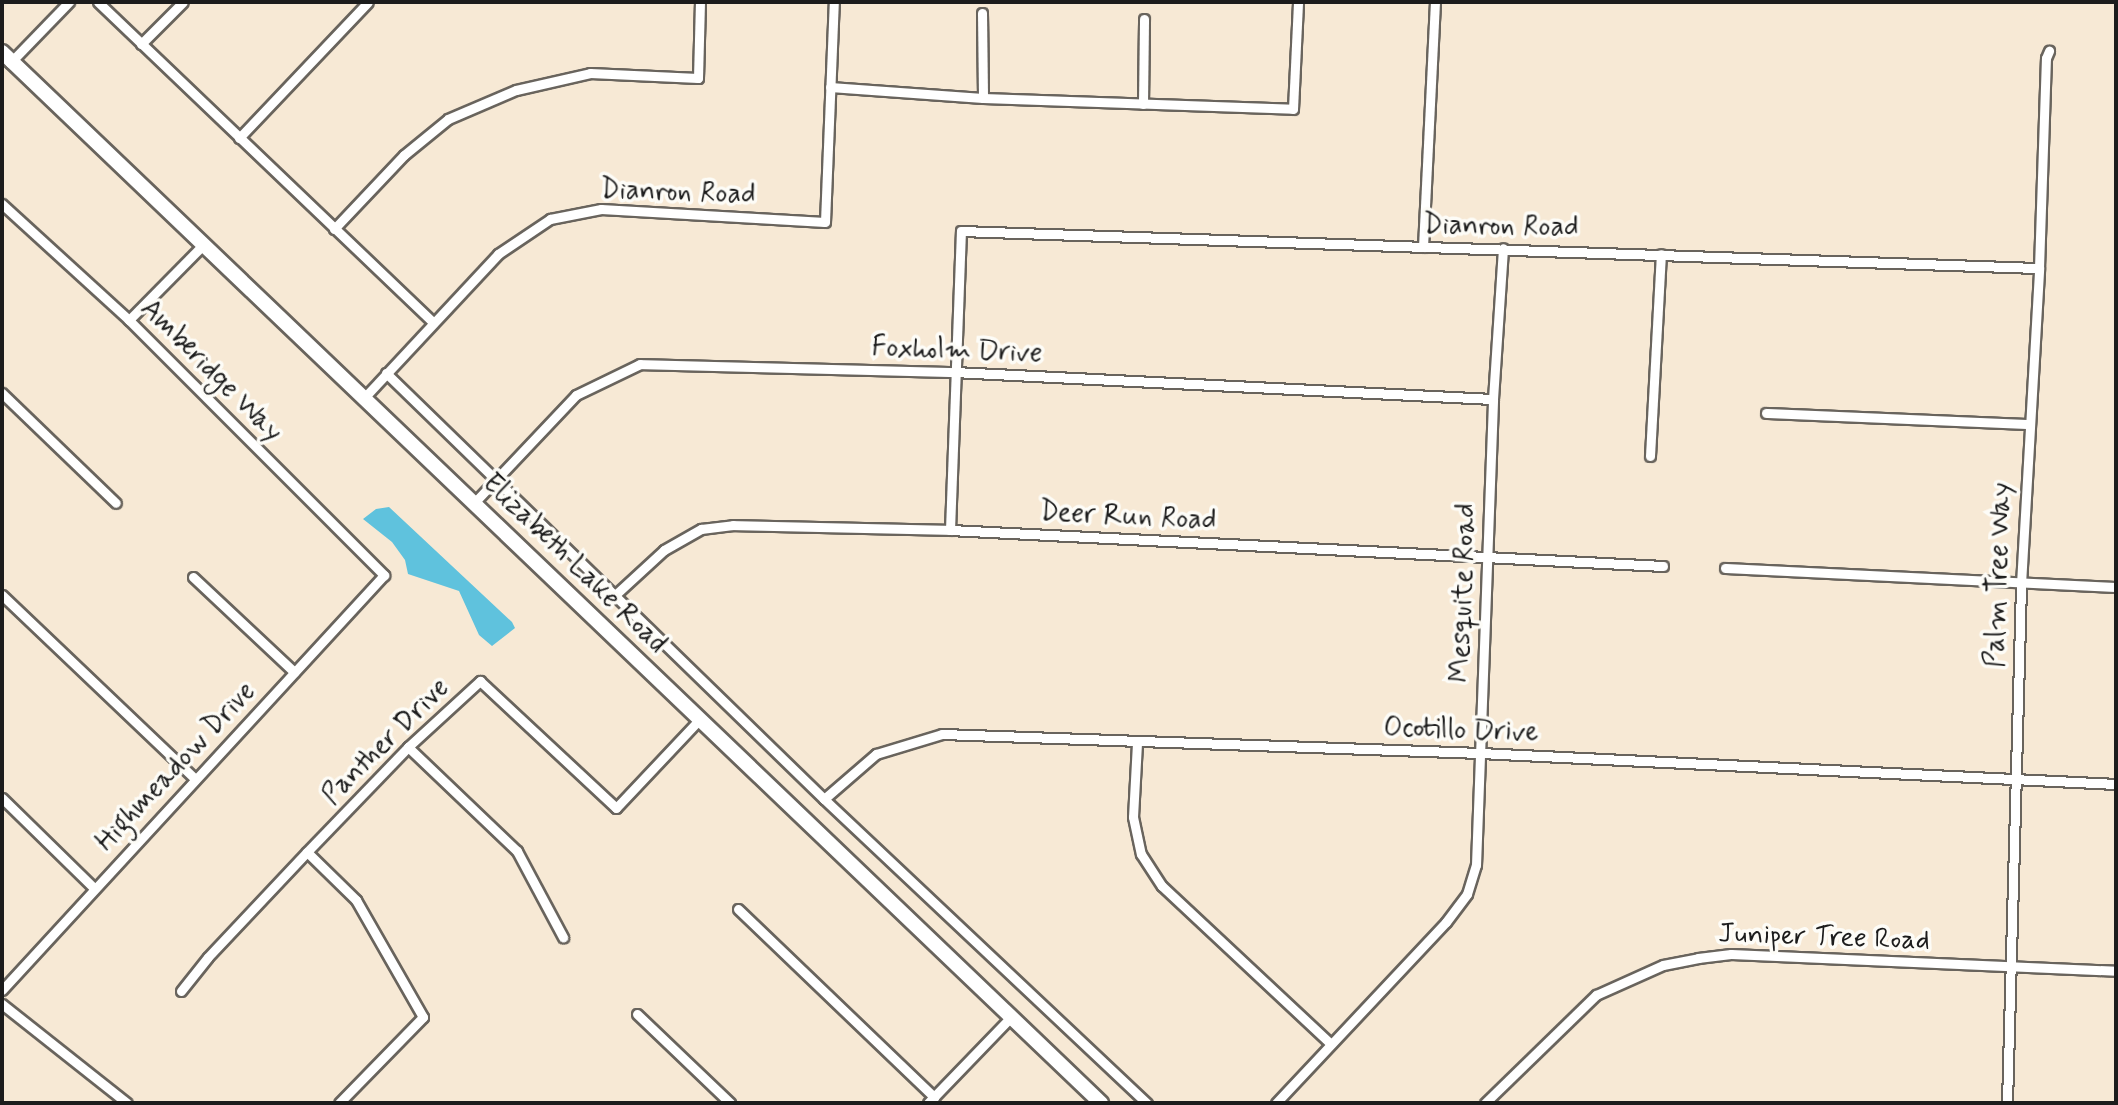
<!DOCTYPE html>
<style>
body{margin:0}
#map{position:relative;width:2118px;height:1105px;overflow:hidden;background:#f7e9d5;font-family:Mynerve,sans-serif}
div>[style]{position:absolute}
.water>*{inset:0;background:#5fc2dd}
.roads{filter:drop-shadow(2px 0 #69645d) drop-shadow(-2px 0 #69645d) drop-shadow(0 2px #69645d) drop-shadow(0 -2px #69645d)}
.minor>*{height:9px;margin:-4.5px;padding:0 4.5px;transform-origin:4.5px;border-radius:4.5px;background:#fff}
.secondary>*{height:14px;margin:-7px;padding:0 7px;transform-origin:7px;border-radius:7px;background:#fff}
span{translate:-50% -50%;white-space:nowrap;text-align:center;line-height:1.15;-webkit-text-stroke:7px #fdfcf7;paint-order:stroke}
.street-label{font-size:28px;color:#1c1c1c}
.frame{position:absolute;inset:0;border:4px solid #1c1c1c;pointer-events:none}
</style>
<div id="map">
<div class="water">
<div style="clip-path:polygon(389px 507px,512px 622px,515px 628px,492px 646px,479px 635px,459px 591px,408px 574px,405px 560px,392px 542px,363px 519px,376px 509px)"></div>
</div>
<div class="roads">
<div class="minor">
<div style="left:98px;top:2px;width:463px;rotate:43.7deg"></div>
<div style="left:982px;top:13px;width:85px;rotate:89.3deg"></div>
<div style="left:141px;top:44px;width:59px;rotate:-45deg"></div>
<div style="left:10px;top:63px;width:85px;rotate:-46deg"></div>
<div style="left:830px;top:87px;width:153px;rotate:4.1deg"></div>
<div style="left:983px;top:98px;width:310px;rotate:2deg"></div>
<div style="left:1293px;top:109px;width:107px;rotate:-87.3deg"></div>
<div style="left:1143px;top:104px;width:85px;rotate:-89.3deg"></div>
<div style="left:239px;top:138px;width:187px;rotate:-46.5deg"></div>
<div style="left:2px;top:204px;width:172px;rotate:42.4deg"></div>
<div style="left:129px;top:320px;width:361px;rotate:45deg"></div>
<div style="left:384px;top:575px;width:564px;rotate:132.63deg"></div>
<div style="left:334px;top:229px;width:102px;rotate:-46.6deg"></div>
<div style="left:404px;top:155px;width:57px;rotate:-39.3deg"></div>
<div style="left:448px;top:119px;width:74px;rotate:-23.1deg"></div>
<div style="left:516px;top:90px;width:76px;rotate:-12.9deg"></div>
<div style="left:590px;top:73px;width:108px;rotate:2.7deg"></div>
<div style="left:698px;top:78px;width:76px;rotate:-88.5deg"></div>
<div style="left:1423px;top:247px;width:245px;rotate:-87.2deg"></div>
<div style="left:129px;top:320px;width:104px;rotate:-45.4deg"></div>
<div style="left:386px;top:373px;width:611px;rotate:44.2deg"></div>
<div style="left:824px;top:799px;width:444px;rotate:43.3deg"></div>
<div style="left:2px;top:393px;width:158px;rotate:44deg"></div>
<div style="left:363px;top:399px;width:198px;rotate:-47deg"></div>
<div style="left:498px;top:254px;width:63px;rotate:-33.9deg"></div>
<div style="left:550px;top:219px;width:52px;rotate:-11.1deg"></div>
<div style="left:601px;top:209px;width:224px;rotate:3.3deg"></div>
<div style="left:825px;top:222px;width:220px;rotate:-87.7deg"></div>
<div style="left:1766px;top:413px;width:262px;rotate:2.4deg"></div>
<div style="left:1650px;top:456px;width:202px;rotate:-86.9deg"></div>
<div style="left:473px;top:504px;width:150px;rotate:-46.6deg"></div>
<div style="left:576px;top:395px;width:71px;rotate:-25.8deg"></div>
<div style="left:640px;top:364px;width:314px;rotate:1.5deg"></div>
<div style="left:954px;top:372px;width:540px;rotate:2.87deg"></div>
<div style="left:950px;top:530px;width:299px;rotate:-87.9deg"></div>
<div style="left:961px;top:231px;width:1079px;rotate:1.97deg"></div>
<div style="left:1725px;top:568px;width:391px;rotate:2.8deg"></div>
<div style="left:193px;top:577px;width:139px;rotate:43.2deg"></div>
<div style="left:2px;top:595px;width:265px;rotate:43.6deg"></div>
<div style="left:614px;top:596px;width:68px;rotate:-42.6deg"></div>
<div style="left:664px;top:550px;width:43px;rotate:-29.6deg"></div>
<div style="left:701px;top:529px;width:32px;rotate:-7deg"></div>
<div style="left:733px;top:525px;width:217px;rotate:1.3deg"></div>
<div style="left:950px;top:530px;width:714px;rotate:2.89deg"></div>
<div style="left:1137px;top:743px;width:74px;rotate:93.1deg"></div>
<div style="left:1133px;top:817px;width:38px;rotate:78deg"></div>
<div style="left:1141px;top:854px;width:38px;rotate:57deg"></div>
<div style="left:1162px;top:886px;width:231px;rotate:43.1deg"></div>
<div style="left:408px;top:747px;width:151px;rotate:43.7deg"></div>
<div style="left:517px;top:851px;width:98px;rotate:61.9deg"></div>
<div style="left:2px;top:798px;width:129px;rotate:44.4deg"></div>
<div style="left:824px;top:799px;width:69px;rotate:-40.9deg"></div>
<div style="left:876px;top:754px;width:69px;rotate:-16.9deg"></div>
<div style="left:942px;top:734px;width:538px;rotate:2.02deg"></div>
<div style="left:1480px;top:753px;width:637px;rotate:2.79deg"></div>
<div style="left:307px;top:852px;width:69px;rotate:44.4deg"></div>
<div style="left:356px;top:900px;width:135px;rotate:60.2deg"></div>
<div style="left:423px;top:1017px;width:120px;rotate:134.3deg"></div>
<div style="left:738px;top:909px;width:272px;rotate:43.8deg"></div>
<div style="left:181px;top:991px;width:43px;rotate:-51.5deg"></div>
<div style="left:208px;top:957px;width:144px;rotate:-46.7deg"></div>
<div style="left:307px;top:852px;width:146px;rotate:-46.1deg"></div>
<div style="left:408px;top:747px;width:98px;rotate:-42.5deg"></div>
<div style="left:480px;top:681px;width:186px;rotate:43deg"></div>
<div style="left:616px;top:808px;width:122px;rotate:-46.7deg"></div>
<div style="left:2px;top:1004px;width:159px;rotate:38.4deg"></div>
<div style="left:637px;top:1014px;width:129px;rotate:43.7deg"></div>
<div style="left:928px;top:1103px;width:120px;rotate:-46deg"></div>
<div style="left:1276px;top:1103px;width:248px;rotate:-46.8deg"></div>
<div style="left:1446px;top:922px;width:35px;rotate:-53deg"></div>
<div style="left:1467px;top:894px;width:30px;rotate:-73deg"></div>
<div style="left:1476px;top:865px;width:466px;rotate:-87.9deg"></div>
<div style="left:1493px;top:399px;width:151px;rotate:-86.2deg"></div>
<div style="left:1485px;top:1103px;width:155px;rotate:-44.2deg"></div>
<div style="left:1596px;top:995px;width:73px;rotate:-24.1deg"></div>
<div style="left:1663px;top:965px;width:36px;rotate:-11deg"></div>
<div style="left:1698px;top:958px;width:33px;rotate:-7deg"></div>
<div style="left:1731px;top:954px;width:385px;rotate:2.5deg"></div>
<div style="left:2007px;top:1103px;width:519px;rotate:-88.45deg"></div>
<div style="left:2021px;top:584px;width:317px;rotate:-86.7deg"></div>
<div style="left:2039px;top:268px;width:210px;rotate:-88.1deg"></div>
<div style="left:2046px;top:58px;width:8px;rotate:-67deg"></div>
</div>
<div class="secondary">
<div style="left:2px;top:52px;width:1521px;rotate:43.72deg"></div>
</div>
</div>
<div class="street-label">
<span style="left:678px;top:193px;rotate:2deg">Dianron Road</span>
<span style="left:1501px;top:227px;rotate:1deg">Dianron Road</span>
<span style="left:957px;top:351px;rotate:2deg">Foxholm Drive</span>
<span style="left:211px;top:371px;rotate:45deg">Amberidge Way</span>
<span style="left:1128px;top:517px;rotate:3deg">Deer Run Road</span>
<span style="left:574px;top:564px;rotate:44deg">Elizabeth Lake Road</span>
<span style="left:1999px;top:575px;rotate:-88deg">Palm Tree Way</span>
<span style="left:1464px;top:593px;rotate:-88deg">Mesquite Road</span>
<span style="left:1461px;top:731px;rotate:2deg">Ocotillo Drive</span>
<span style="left:386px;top:742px;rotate:-45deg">Panther Drive</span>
<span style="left:176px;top:767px;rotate:-47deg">Highmeadow Drive</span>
<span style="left:1824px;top:938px;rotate:2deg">Juniper Tree Road</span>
</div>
<div class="frame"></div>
</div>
